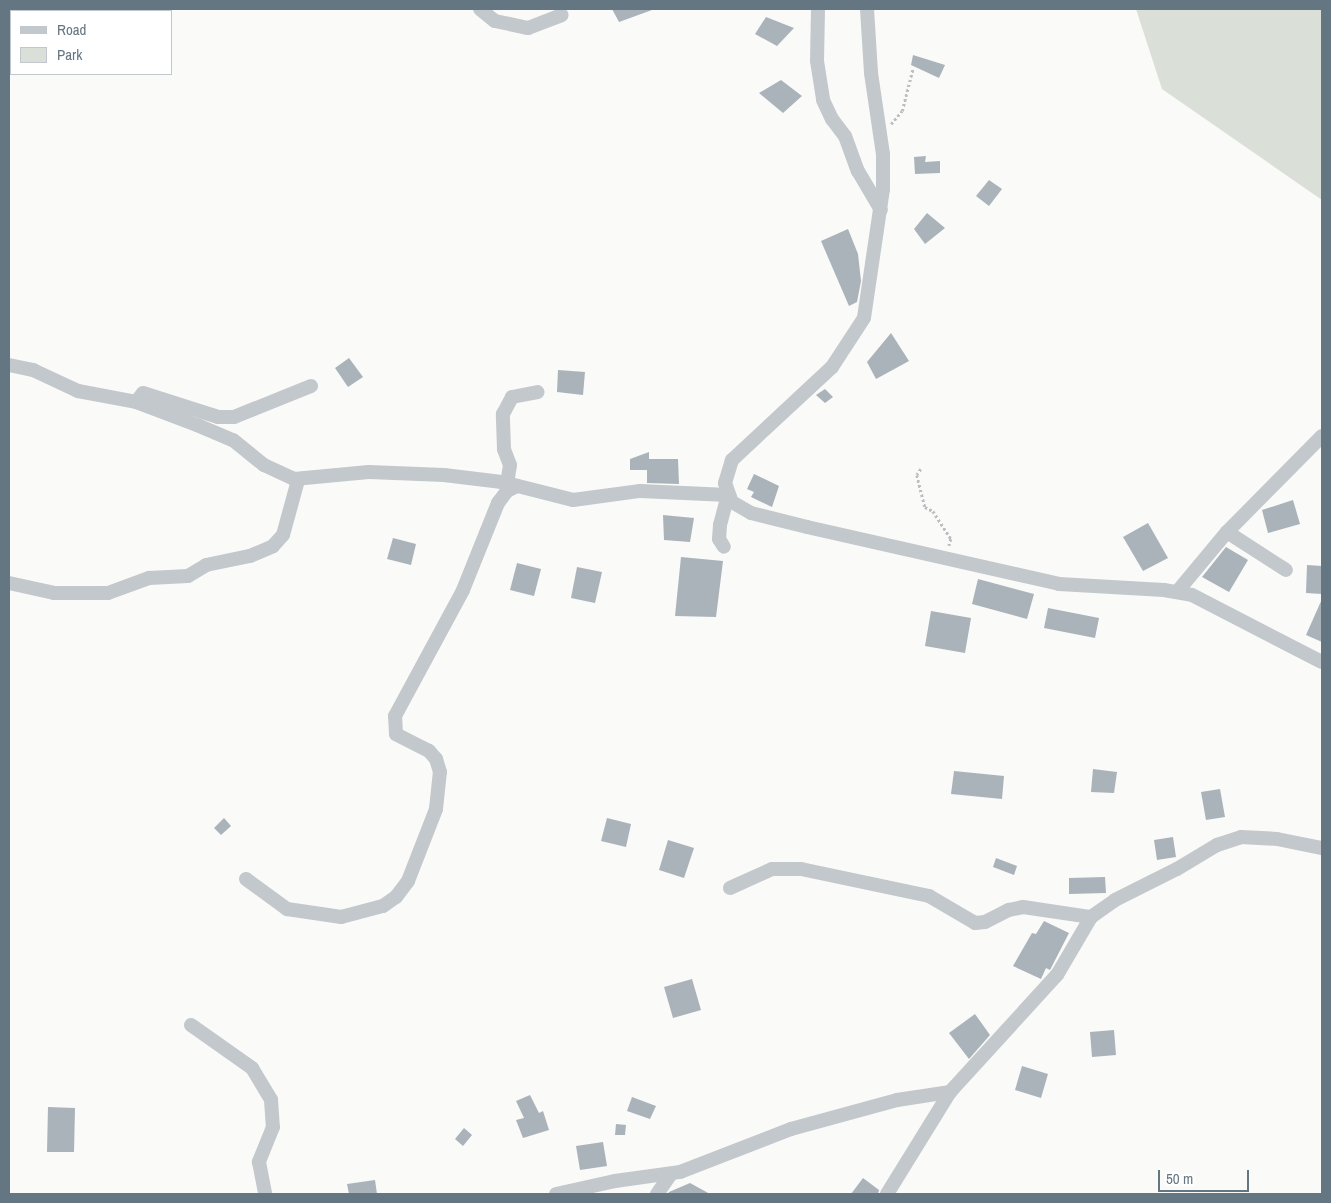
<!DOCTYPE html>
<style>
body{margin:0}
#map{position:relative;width:1331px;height:1203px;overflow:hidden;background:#fafaf8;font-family:"Archivo Narrow",sans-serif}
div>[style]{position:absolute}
.green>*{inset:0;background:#dadfd7}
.building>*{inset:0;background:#aab3b9}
.path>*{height:2.5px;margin-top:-1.25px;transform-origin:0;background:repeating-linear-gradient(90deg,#bbbfc2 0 2.5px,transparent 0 5px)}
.minor>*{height:14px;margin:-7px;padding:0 7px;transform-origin:7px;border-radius:7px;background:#c3c8cc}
span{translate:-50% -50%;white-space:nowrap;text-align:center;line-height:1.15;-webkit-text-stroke:5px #fff;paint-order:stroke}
.frame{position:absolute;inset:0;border:10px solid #657683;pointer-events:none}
.legend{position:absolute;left:10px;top:10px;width:162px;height:65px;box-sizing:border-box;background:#fff;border:1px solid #c1c8cd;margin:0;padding:6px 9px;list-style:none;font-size:15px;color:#657683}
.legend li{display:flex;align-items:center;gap:10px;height:25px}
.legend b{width:25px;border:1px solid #c1c8cd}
.scale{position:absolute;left:1158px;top:1170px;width:91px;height:22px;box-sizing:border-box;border:2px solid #657683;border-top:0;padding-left:6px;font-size:15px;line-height:18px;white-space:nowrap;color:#657683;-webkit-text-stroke:4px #fff;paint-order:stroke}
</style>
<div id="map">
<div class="green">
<div style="clip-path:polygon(1136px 9px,1322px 9px,1322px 200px,1162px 89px)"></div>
</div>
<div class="building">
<div style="clip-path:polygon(612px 9px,651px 9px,652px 10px,619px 22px)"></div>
<div style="clip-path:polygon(766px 17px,794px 28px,777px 46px,755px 34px)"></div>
<div style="clip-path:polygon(913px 55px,945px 65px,939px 78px,911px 65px)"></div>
<div style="clip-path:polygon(781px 80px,802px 96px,783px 113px,759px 93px)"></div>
<div style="clip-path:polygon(926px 156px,925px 162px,940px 161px,940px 173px,915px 174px,914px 157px)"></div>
<div style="clip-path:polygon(989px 180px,1002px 189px,989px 206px,976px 196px)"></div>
<div style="clip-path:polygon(927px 213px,945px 228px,925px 244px,914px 229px)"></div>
<div style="clip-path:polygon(848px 229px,858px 254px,861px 281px,857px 302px,849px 306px,821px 241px)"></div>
<div style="clip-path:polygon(891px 333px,909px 361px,876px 379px,867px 362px)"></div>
<div style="clip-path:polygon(349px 358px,363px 377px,348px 387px,335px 368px)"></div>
<div style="clip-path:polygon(558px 370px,585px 372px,583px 395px,557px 392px)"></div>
<div style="clip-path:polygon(825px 389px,833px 397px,825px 403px,816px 395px)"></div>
<div style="clip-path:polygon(649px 452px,649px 459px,678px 459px,679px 484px,647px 483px,647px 470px,630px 470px,630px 459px)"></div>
<div style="clip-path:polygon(754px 474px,779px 486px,772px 507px,751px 497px,754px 492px,747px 489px)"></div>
<div style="clip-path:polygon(1293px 500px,1300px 524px,1268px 533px,1262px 510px)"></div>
<div style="clip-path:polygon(663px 515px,694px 518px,690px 542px,664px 540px)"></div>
<div style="clip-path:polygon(1148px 523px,1168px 558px,1143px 571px,1123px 537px)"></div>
<div style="clip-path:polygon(393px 538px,416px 544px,411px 565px,387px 559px)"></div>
<div style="clip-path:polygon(1226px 547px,1248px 560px,1229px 592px,1202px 577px)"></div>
<div style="clip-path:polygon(681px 557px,723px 561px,716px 617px,675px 616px)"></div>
<div style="clip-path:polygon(517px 563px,541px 569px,534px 596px,510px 590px)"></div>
<div style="clip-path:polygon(1307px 565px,1322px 566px,1322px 594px,1306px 593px)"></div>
<div style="clip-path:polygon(577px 567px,602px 572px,595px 603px,571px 598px)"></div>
<div style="clip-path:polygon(978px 579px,1034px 594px,1027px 619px,972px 604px)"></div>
<div style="clip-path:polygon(1322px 599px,1322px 642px,1306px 635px)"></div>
<div style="clip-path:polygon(1048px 608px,1099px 618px,1095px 638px,1044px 628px)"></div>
<div style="clip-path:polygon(931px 611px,971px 618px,965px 653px,925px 646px)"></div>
<div style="clip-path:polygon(1093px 769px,1117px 772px,1114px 793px,1091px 792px)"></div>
<div style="clip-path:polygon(954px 771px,1004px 776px,1002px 799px,951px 794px)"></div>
<div style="clip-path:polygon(1220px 789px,1225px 817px,1206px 820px,1201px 792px)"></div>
<div style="clip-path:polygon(224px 818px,231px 826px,221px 835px,214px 828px)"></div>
<div style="clip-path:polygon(607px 818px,631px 824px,626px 847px,601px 841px)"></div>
<div style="clip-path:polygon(1173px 837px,1176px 857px,1157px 860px,1154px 840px)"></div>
<div style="clip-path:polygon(668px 840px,694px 848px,684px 878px,659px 870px)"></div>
<div style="clip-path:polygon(996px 858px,1017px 866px,1014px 875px,993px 867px)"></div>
<div style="clip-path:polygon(1105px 877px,1106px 893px,1069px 894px,1069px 878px)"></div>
<div style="clip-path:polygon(1044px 921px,1069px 933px,1050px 970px,1046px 968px,1041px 979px,1013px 966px,1032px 933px,1036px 934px)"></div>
<div style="clip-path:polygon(692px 979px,701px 1010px,673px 1018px,664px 987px)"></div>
<div style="clip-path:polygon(975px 1014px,990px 1035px,969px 1059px,949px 1033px)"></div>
<div style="clip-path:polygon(1114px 1030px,1116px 1055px,1092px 1057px,1090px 1032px)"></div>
<div style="clip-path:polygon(1022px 1066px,1048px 1074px,1041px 1098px,1015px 1090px)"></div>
<div style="clip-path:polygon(530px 1095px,539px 1113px,543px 1111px,549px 1130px,523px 1138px,516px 1120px,524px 1118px,516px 1101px)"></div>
<div style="clip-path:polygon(632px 1097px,656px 1106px,650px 1119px,627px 1111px)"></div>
<div style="clip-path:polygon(48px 1107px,75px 1108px,74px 1152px,47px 1152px)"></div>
<div style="clip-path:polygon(616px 1124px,626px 1125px,625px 1135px,615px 1135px)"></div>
<div style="clip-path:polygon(464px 1128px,472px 1135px,463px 1146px,455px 1139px)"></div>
<div style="clip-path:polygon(603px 1142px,607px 1166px,580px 1170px,576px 1146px)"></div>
<div style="clip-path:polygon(863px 1178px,879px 1190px,878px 1194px,851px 1194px)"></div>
<div style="clip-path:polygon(375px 1180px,377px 1194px,349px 1194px,347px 1184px)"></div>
<div style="clip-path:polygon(690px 1183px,710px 1194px,668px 1194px,669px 1192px)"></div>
</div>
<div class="path">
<div style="left:891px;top:124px;width:17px;rotate:-50deg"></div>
<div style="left:902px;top:111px;width:44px;rotate:-75.7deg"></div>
<div style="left:921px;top:469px;width:7px;rotate:124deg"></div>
<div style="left:917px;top:475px;width:33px;rotate:76deg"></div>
<div style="left:925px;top:507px;width:9px;rotate:27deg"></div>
<div style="left:933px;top:511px;width:33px;rotate:57deg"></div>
<div style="left:951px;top:539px;width:7px;rotate:106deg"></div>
</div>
<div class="minor">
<div style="left:480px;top:9px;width:19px;rotate:39deg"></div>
<div style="left:495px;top:21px;width:34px;rotate:12deg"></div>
<div style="left:528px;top:28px;width:36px;rotate:-21deg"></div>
<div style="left:818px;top:9px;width:52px;rotate:91.1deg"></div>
<div style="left:817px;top:61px;width:39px;rotate:81deg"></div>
<div style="left:823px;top:100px;width:21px;rotate:65deg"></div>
<div style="left:832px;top:119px;width:21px;rotate:53deg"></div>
<div style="left:845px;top:136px;width:37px;rotate:70deg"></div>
<div style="left:858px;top:171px;width:45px;rotate:59.5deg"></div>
<div style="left:867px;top:9px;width:64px;rotate:86.4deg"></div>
<div style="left:871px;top:73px;width:82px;rotate:81.6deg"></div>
<div style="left:883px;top:154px;width:35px;rotate:90deg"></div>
<div style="left:883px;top:189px;width:130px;rotate:98.4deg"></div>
<div style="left:864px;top:318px;width:59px;rotate:123.1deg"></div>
<div style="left:832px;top:367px;width:137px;rotate:137.1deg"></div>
<div style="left:732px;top:460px;width:24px;rotate:107deg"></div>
<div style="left:725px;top:483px;width:20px;rotate:70deg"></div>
<div style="left:732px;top:502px;width:22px;rotate:30deg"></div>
<div style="left:751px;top:513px;width:58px;rotate:14deg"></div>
<div style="left:807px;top:527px;width:258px;rotate:12.7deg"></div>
<div style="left:1059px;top:584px;width:105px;rotate:3.3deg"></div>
<div style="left:1164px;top:590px;width:28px;rotate:10deg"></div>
<div style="left:1192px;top:595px;width:146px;rotate:27.3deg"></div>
<div style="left:9px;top:365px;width:25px;rotate:12deg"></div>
<div style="left:33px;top:370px;width:50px;rotate:25deg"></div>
<div style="left:78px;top:391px;width:59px;rotate:10.7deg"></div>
<div style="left:136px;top:402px;width:65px;rotate:20.7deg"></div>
<div style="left:197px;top:425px;width:39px;rotate:23deg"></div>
<div style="left:233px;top:440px;width:40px;rotate:39deg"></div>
<div style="left:264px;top:465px;width:33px;rotate:25deg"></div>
<div style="left:294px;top:479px;width:75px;rotate:-5.3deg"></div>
<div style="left:369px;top:472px;width:75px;rotate:2.3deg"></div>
<div style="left:444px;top:475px;width:58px;rotate:6.9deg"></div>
<div style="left:502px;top:482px;width:73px;rotate:14.2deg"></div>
<div style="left:573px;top:500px;width:68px;rotate:-7.7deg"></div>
<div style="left:640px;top:491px;width:88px;rotate:2.6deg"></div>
<div style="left:728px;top:495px;width:31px;rotate:105deg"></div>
<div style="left:720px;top:525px;width:14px;rotate:94deg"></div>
<div style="left:719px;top:539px;width:9px;rotate:58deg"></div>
<div style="left:136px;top:402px;width:11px;rotate:-52deg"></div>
<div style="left:143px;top:393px;width:79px;rotate:17.7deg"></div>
<div style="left:218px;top:417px;width:16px"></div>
<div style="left:234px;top:417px;width:83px;rotate:-21.9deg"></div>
<div style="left:507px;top:484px;width:19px;rotate:-81deg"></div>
<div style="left:510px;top:465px;width:17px;rotate:-111deg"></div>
<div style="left:504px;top:449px;width:35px;rotate:-92deg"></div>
<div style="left:503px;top:414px;width:19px;rotate:-62deg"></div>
<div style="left:512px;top:397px;width:26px;rotate:-11deg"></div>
<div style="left:1227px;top:532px;width:70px;rotate:32.8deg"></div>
<div style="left:9px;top:583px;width:46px;rotate:12.5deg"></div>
<div style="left:54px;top:593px;width:54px"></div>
<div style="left:108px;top:593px;width:44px;rotate:-20.1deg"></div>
<div style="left:149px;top:578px;width:39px;rotate:-3deg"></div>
<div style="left:188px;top:576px;width:21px;rotate:-31deg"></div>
<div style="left:206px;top:565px;width:45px;rotate:-11.6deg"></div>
<div style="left:250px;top:556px;width:25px;rotate:-23deg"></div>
<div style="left:273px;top:546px;width:15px;rotate:-48deg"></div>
<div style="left:283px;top:535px;width:57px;rotate:-74.7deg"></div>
<div style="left:1177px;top:592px;width:78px;rotate:-50.2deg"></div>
<div style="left:1227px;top:532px;width:135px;rotate:-45.3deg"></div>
<div style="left:246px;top:879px;width:51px;rotate:36.2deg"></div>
<div style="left:287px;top:909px;width:55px;rotate:8.4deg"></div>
<div style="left:341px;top:917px;width:43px;rotate:-14.7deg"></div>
<div style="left:383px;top:906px;width:16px;rotate:-35deg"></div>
<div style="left:396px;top:897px;width:20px;rotate:-53deg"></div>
<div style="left:408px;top:881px;width:77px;rotate:-68.7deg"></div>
<div style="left:436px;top:809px;width:37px;rotate:-84deg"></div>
<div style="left:440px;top:772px;width:14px;rotate:-107deg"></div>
<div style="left:436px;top:759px;width:11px;rotate:-131deg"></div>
<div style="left:429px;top:751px;width:37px;rotate:-153deg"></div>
<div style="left:396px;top:734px;width:18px;rotate:-93deg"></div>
<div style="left:395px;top:716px;width:143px;rotate:-61.6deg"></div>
<div style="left:463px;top:590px;width:94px;rotate:-68.1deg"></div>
<div style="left:498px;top:503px;width:15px;rotate:-53deg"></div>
<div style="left:507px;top:491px;width:11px;rotate:-27deg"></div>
<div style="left:730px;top:888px;width:46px;rotate:-24.3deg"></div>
<div style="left:772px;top:869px;width:29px"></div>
<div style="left:801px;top:869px;width:131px;rotate:11.9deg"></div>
<div style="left:929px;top:896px;width:53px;rotate:30.4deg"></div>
<div style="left:975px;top:923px;width:10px;rotate:-6deg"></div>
<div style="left:985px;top:922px;width:27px;rotate:-27deg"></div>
<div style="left:1009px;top:910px;width:14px;rotate:-12deg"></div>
<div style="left:1023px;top:907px;width:69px;rotate:8.4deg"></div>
<div style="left:191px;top:1025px;width:75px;rotate:35.2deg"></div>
<div style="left:252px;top:1068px;width:37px;rotate:59deg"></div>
<div style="left:271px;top:1100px;width:27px;rotate:86deg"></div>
<div style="left:273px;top:1127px;width:38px;rotate:112deg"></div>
<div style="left:259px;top:1162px;width:33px;rotate:79deg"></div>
<div style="left:556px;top:1194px;width:60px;rotate:-12.4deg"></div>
<div style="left:615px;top:1181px;width:66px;rotate:-7.9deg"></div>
<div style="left:680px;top:1172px;width:119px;rotate:-21.2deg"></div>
<div style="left:791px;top:1129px;width:110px;rotate:-15.3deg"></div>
<div style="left:897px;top:1100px;width:54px;rotate:-8.6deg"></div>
<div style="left:950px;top:1092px;width:159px;rotate:-47.6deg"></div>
<div style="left:1057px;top:975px;width:67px;rotate:-59.6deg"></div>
<div style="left:1091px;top:917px;width:29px;rotate:-35deg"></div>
<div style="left:1115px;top:900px;width:69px;rotate:-26.6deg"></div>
<div style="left:1177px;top:869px;width:47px;rotate:-31deg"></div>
<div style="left:1217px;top:845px;width:25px;rotate:-18deg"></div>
<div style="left:1241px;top:837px;width:36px;rotate:3deg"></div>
<div style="left:1277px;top:839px;width:46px;rotate:11.3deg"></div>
<div style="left:657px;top:1194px;width:24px;rotate:-55deg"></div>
<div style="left:887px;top:1194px;width:120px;rotate:-58.3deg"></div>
</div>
<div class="frame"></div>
<ul class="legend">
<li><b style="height:6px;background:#c3c8cc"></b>Road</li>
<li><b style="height:14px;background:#dadfd7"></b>Park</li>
</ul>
<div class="scale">50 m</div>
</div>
